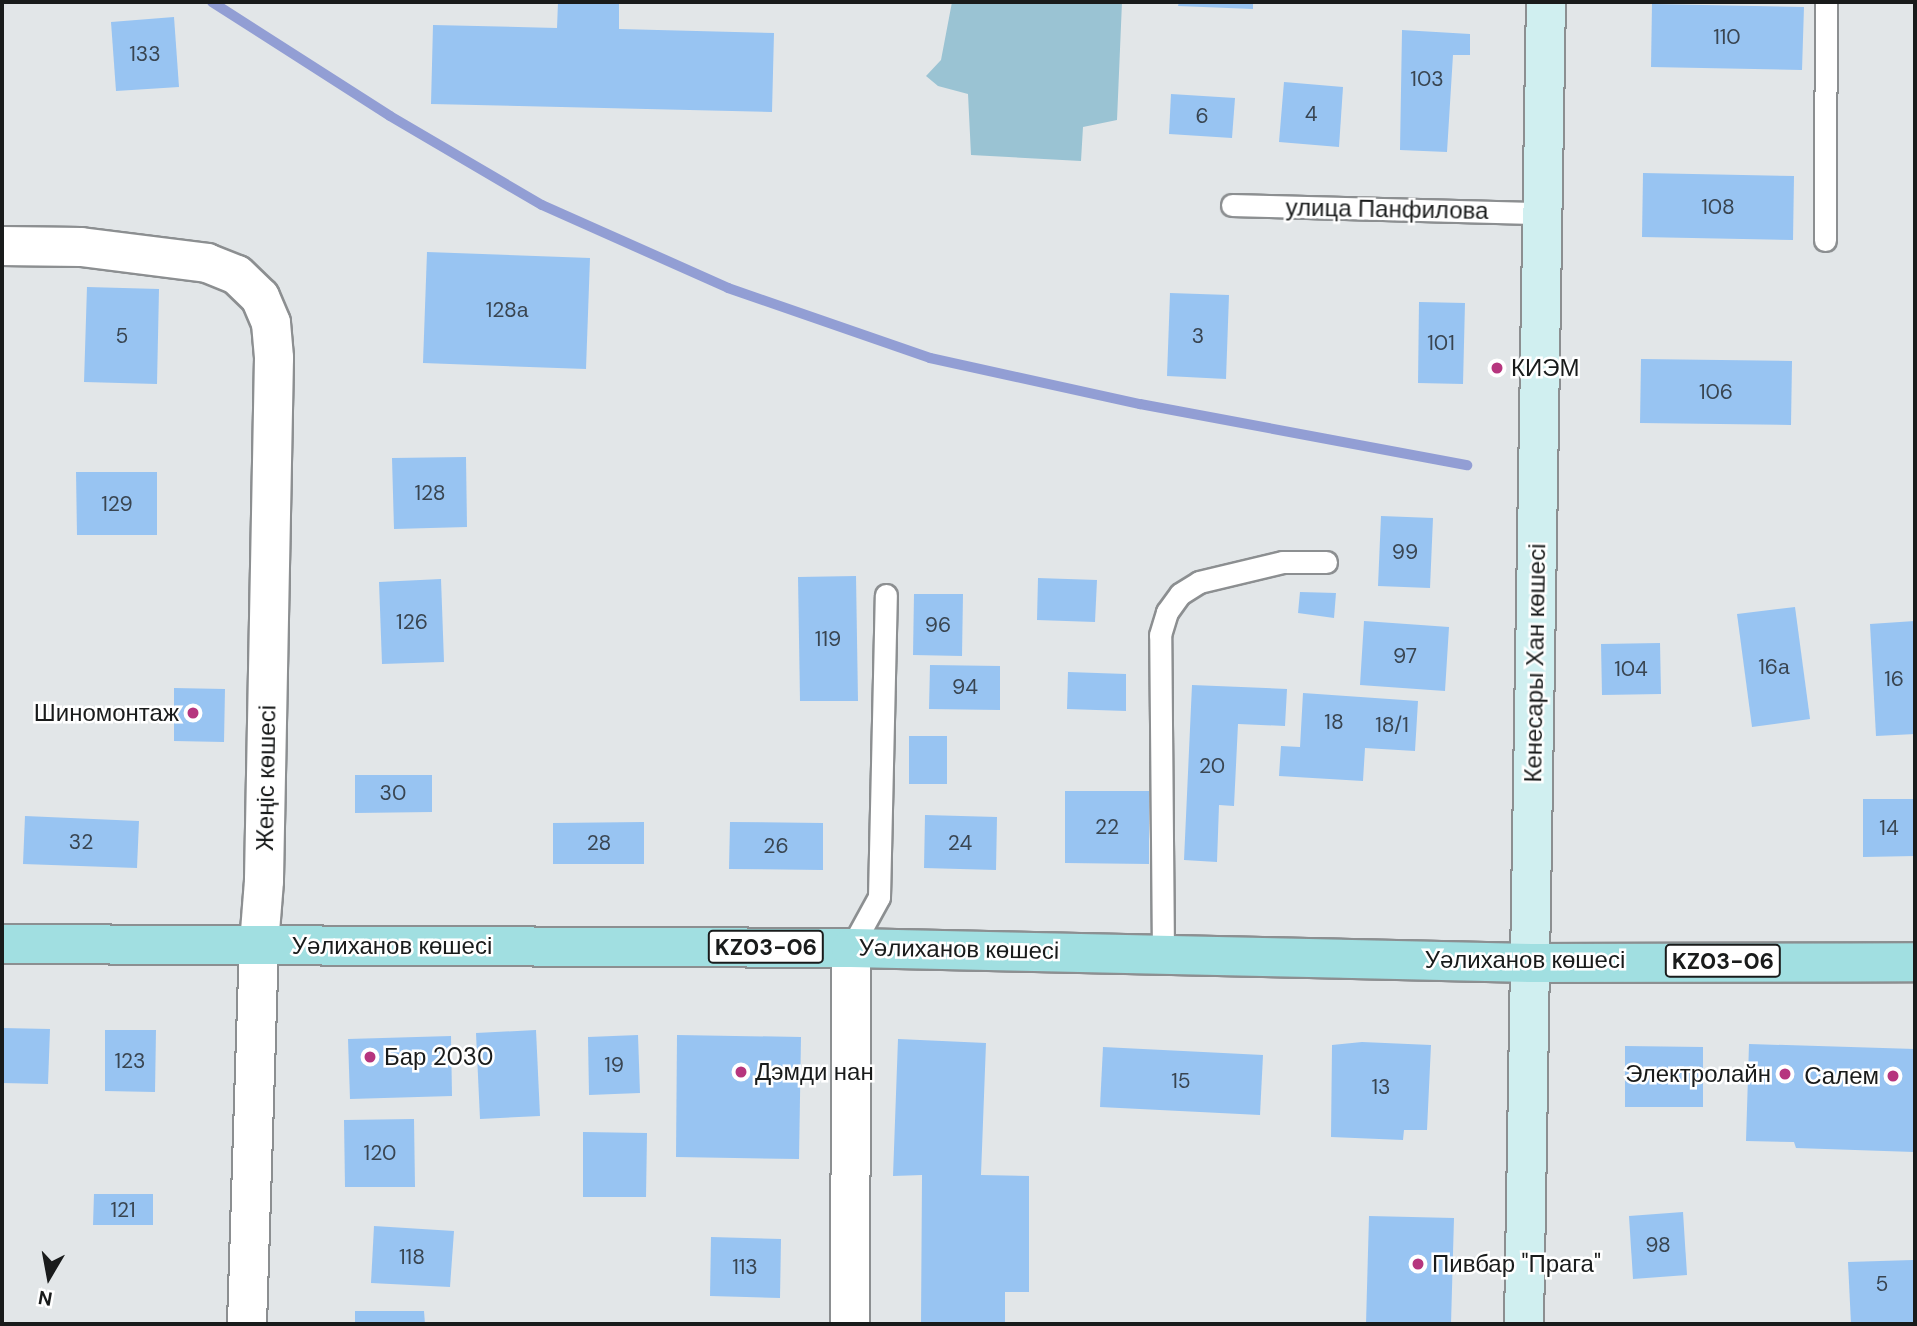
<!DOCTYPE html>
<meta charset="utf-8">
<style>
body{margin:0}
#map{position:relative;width:1917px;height:1326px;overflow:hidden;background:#e2e6e8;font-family:"DM Sans",sans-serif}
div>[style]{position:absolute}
.green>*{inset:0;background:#9ac3d3}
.stream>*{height:10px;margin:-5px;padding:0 5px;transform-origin:5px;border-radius:5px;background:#929ed4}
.building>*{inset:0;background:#98c4f2}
.roads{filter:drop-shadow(2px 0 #8c8f91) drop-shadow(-2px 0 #8c8f91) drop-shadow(0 2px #8c8f91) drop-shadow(0 -2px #8c8f91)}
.service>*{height:21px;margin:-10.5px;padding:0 10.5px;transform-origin:10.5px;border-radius:10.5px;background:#fff}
.minor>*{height:38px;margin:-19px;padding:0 19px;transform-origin:19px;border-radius:19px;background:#fff}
.tertiary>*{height:38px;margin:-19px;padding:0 19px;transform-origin:19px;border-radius:19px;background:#fff}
.secondary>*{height:38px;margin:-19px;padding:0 19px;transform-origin:19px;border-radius:19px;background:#d0eff0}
.primary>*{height:38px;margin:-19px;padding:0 19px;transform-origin:19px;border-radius:19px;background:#a1dfe1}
.dots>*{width:19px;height:19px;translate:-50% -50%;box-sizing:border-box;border:4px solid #fff;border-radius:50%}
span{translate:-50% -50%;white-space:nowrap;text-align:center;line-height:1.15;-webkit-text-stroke:5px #fff;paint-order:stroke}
.number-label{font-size:21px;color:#394551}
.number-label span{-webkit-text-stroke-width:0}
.shield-label span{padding:2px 5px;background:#fff;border:2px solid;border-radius:5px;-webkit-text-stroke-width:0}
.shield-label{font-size:23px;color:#191b1b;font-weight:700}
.street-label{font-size:24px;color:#191b1b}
.poi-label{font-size:24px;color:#191b1b}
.left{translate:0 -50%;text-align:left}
.right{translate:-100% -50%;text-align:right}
.frame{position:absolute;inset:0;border:4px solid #191b1b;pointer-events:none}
.north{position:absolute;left:14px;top:1242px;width:70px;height:70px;-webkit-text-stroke:5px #fff;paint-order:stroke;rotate:190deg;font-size:19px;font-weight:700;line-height:28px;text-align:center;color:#191b1b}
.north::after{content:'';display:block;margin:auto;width:24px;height:32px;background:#191b1b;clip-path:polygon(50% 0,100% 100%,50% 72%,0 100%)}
</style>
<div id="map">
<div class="green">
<div style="clip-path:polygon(952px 2px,1122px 2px,1117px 120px,1083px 127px,1081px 161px,971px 155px,968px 94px,938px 86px,926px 76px,941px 60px)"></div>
</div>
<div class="stream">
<div style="left:212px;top:2px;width:211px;rotate:32.6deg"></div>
<div style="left:390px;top:116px;width:176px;rotate:30.4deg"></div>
<div style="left:542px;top:205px;width:204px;rotate:24deg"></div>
<div style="left:728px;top:288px;width:214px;rotate:19.1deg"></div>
<div style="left:930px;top:358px;width:215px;rotate:12.4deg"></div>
<div style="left:1140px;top:404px;width:333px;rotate:10.6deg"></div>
</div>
<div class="building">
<div style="clip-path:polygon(558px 2px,619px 2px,619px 29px,774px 33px,772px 112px,431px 104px,433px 25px,557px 28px)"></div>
<div style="clip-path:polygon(1179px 2px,1253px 2px,1253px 9px,1178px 6px)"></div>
<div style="clip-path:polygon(1652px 4px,1804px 7px,1802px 70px,1651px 67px)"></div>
<div style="clip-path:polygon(174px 17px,179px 87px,116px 91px,111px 22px)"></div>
<div style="clip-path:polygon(1402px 30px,1470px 34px,1470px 55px,1453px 55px,1447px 152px,1400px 150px)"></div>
<div style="clip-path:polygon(1284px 82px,1343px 87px,1339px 147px,1279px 142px)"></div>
<div style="clip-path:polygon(1171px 94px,1235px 98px,1232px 138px,1169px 134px)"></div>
<div style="clip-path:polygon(1643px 173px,1794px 176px,1793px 240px,1642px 237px)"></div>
<div style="clip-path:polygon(427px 252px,590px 258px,586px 369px,423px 363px)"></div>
<div style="clip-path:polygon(87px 287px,159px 289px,157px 384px,84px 382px)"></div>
<div style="clip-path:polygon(1170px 293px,1229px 295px,1226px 379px,1167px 376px)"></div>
<div style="clip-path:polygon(1419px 302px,1465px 303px,1463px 384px,1418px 383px)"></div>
<div style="clip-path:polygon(1641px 359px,1792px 361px,1791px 425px,1640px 423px)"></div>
<div style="clip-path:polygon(466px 457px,467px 527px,394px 529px,392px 458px)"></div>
<div style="clip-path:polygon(76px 472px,157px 472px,157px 535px,77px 535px)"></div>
<div style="clip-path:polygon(1381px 516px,1433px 518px,1430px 588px,1378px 586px)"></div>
<div style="clip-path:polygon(856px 576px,858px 701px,800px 701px,798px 577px)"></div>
<div style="clip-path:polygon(1038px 578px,1097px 580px,1095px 622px,1037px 620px)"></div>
<div style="clip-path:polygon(441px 579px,444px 662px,382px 664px,379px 582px)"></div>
<div style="clip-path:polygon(1300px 592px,1336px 593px,1334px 618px,1298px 613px)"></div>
<div style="clip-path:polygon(914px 594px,963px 594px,962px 656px,913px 655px)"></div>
<div style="clip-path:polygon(1795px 607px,1810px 719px,1752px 727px,1737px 614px)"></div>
<div style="clip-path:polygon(1364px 621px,1449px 627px,1445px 691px,1360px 685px)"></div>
<div style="clip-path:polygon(1915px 621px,1915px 734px,1876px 736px,1870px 624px)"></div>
<div style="clip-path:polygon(1660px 643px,1661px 694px,1602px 695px,1601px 644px)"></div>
<div style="clip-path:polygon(930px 665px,1000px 666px,1000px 710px,929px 709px)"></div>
<div style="clip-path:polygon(1068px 672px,1126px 674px,1126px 711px,1067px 709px)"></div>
<div style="clip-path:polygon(1192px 685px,1287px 689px,1285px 726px,1238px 724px,1234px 806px,1219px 805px,1217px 862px,1184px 860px)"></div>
<div style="clip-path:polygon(174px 688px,225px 689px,224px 742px,174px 741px)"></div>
<div style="clip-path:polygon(1303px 693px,1418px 701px,1415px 751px,1365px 748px,1363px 781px,1279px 776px,1281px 746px,1300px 747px)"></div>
<div style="clip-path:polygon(909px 736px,947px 736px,947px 784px,909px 784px)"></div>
<div style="clip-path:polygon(355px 775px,432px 775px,432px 812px,355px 813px)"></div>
<div style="clip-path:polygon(1065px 791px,1149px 791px,1149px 864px,1065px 863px)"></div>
<div style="clip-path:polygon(1863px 799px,1915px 799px,1915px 856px,1863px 857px)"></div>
<div style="clip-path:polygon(925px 815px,997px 817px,996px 870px,924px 868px)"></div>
<div style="clip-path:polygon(25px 816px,139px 821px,137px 868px,23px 864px)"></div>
<div style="clip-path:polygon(644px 822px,644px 864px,553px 864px,553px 823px)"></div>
<div style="clip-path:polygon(730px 822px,823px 823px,823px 870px,729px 869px)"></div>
<div style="clip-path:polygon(2px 1028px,50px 1029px,48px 1084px,2px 1083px)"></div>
<div style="clip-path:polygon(105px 1030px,156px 1030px,155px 1092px,105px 1091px)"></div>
<div style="clip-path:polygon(536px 1030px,540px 1116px,480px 1119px,476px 1033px)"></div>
<div style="clip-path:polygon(638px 1035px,640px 1093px,589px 1095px,588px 1037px)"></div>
<div style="clip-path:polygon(677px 1035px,801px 1037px,799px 1159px,676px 1157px)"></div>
<div style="clip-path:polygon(451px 1036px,452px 1096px,350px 1099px,348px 1039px)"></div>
<div style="clip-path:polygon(898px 1039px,986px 1043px,981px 1175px,1029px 1176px,1029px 1292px,1005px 1292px,1005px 1324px,921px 1324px,922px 1175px,893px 1176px)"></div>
<div style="clip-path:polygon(1362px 1042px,1431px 1045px,1427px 1130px,1404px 1130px,1403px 1140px,1331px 1137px,1332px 1045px)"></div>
<div style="clip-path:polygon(1749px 1044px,1915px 1049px,1914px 1152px,1796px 1148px,1794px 1142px,1746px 1141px)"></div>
<div style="clip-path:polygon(1625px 1046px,1703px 1047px,1703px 1107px,1625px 1107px)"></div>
<div style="clip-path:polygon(1103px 1047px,1263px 1055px,1260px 1115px,1100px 1107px)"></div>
<div style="clip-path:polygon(414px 1119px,415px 1187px,345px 1187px,344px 1120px)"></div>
<div style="clip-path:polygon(583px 1132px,647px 1133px,646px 1197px,583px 1197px)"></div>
<div style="clip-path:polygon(94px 1194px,153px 1194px,153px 1225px,93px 1225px)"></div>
<div style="clip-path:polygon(1683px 1212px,1687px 1275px,1633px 1279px,1629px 1216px)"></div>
<div style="clip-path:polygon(1369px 1216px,1454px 1218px,1451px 1324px,1366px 1324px)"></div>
<div style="clip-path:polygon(374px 1226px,454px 1231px,450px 1287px,371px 1283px)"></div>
<div style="clip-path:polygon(711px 1237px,781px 1239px,780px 1298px,710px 1296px)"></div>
<div style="clip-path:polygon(1913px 1260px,1915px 1324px,1851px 1324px,1848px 1262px)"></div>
<div style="clip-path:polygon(355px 1311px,424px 1311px,425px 1324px,355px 1324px)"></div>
</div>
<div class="roads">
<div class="service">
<div style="left:1232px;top:205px;width:310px;rotate:1.5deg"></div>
<div style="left:1825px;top:240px;width:238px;rotate:-89.8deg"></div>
<div style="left:851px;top:948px;width:58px;rotate:-61.2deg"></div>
<div style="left:879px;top:897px;width:302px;rotate:-88.7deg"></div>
<div style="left:1163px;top:953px;width:318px;rotate:-90.5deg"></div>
<div style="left:1160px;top:635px;width:24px;rotate:-73deg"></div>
<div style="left:1167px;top:612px;width:22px;rotate:-54deg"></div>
<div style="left:1180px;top:594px;width:22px;rotate:-32deg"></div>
<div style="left:1199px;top:582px;width:86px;rotate:-13.4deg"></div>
<div style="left:1283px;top:562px;width:43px"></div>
</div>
<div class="minor">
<div style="left:2px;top:246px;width:79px;rotate:0.7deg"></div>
<div style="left:81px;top:247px;width:127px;rotate:7.2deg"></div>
<div style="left:207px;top:263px;width:32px;rotate:22deg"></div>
<div style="left:237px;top:275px;width:32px;rotate:44deg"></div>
<div style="left:260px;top:297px;width:28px;rotate:67deg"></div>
<div style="left:271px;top:323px;width:35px;rotate:85deg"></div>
<div style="left:274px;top:358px;width:523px;rotate:91.1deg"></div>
<div style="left:264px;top:881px;width:64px;rotate:94.5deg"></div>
<div style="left:850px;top:1324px;width:376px;rotate:-89.8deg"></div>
</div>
<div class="tertiary">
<div style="left:247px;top:1324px;width:379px;rotate:-88.2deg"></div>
</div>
<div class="secondary">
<div style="left:1524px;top:1324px;width:1322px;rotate:-89.05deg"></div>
</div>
<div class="primary">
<div style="left:2px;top:944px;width:849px;rotate:0.27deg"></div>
<div style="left:851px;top:948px;width:680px;rotate:1.26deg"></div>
<div style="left:1531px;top:963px;width:384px;rotate:-0.1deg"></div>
</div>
</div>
<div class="dots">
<div style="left:1497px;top:368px;background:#b6357e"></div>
<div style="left:193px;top:713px;background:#b6357e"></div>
<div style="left:370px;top:1057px;background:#b6357e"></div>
<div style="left:741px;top:1072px;background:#b6357e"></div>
<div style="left:1785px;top:1074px;background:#b6357e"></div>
<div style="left:1893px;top:1076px;background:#b6357e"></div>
<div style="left:1418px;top:1264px;background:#b6357e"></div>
</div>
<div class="number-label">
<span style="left:1727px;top:37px">110</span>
<span style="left:145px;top:54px">133</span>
<span style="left:1427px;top:79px">103</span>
<span style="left:1311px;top:114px">4</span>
<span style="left:1202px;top:116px">6</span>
<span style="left:1718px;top:207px">108</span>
<span style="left:507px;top:310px">128а</span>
<span style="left:122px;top:336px">5</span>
<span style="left:1198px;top:336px">3</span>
<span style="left:1441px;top:343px">101</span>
<span style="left:1716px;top:392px">106</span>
<span style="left:430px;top:493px">128</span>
<span style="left:117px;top:504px">129</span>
<span style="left:1405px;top:552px">99</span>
<span style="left:412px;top:622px">126</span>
<span style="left:938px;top:625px">96</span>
<span style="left:828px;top:639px">119</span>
<span style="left:1405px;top:656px">97</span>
<span style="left:1774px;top:667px">16а</span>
<span style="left:1631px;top:669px">104</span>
<span style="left:1894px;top:679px">16</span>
<span style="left:965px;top:687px">94</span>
<span style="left:1334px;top:722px">18</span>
<span style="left:1392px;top:725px">18/1</span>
<span style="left:1212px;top:766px">20</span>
<span style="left:393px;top:793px">30</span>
<span style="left:1107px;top:827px">22</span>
<span style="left:1889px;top:828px">14</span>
<span style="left:81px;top:842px">32</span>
<span style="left:599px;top:843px">28</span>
<span style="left:960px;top:843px">24</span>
<span style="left:776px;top:846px">26</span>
<span style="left:130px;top:1061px">123</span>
<span style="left:614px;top:1065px">19</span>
<span style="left:1181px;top:1081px">15</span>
<span style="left:1381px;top:1087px">13</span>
<span style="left:380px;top:1153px">120</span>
<span style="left:123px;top:1210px">121</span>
<span style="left:1658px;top:1245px">98</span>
<span style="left:412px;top:1257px">118</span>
<span style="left:745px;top:1267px">113</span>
<span style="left:1882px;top:1284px">5</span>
</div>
<div class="shield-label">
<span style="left:766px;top:947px">KZ03-06</span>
<span style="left:1723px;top:961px">KZ03-06</span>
</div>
<div class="street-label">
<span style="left:1387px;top:209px;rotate:1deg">улица Панфилова</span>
<span style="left:1535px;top:663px;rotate:-89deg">Кенесары Хан көшесі</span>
<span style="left:266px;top:778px;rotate:-89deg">Жеңіс көшесі</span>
<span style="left:392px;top:946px">Уәлиханов көшесі</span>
<span style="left:959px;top:949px;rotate:1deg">Уәлиханов көшесі</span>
<span style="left:1525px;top:960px">Уәлиханов көшесі</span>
</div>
<div class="poi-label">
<span class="left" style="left:1511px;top:368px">КИЭМ</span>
<span class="right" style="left:179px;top:713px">Шиномонтаж</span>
<span class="left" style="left:384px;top:1057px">Бар 2030</span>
<span class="left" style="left:755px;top:1072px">Дэмди нан</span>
<span class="right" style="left:1771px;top:1074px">Электролайн</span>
<span class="right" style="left:1879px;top:1076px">Салем</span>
<span class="left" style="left:1432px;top:1264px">Пивбар "Прага"</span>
</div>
<div class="frame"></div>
<div class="north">N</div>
</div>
